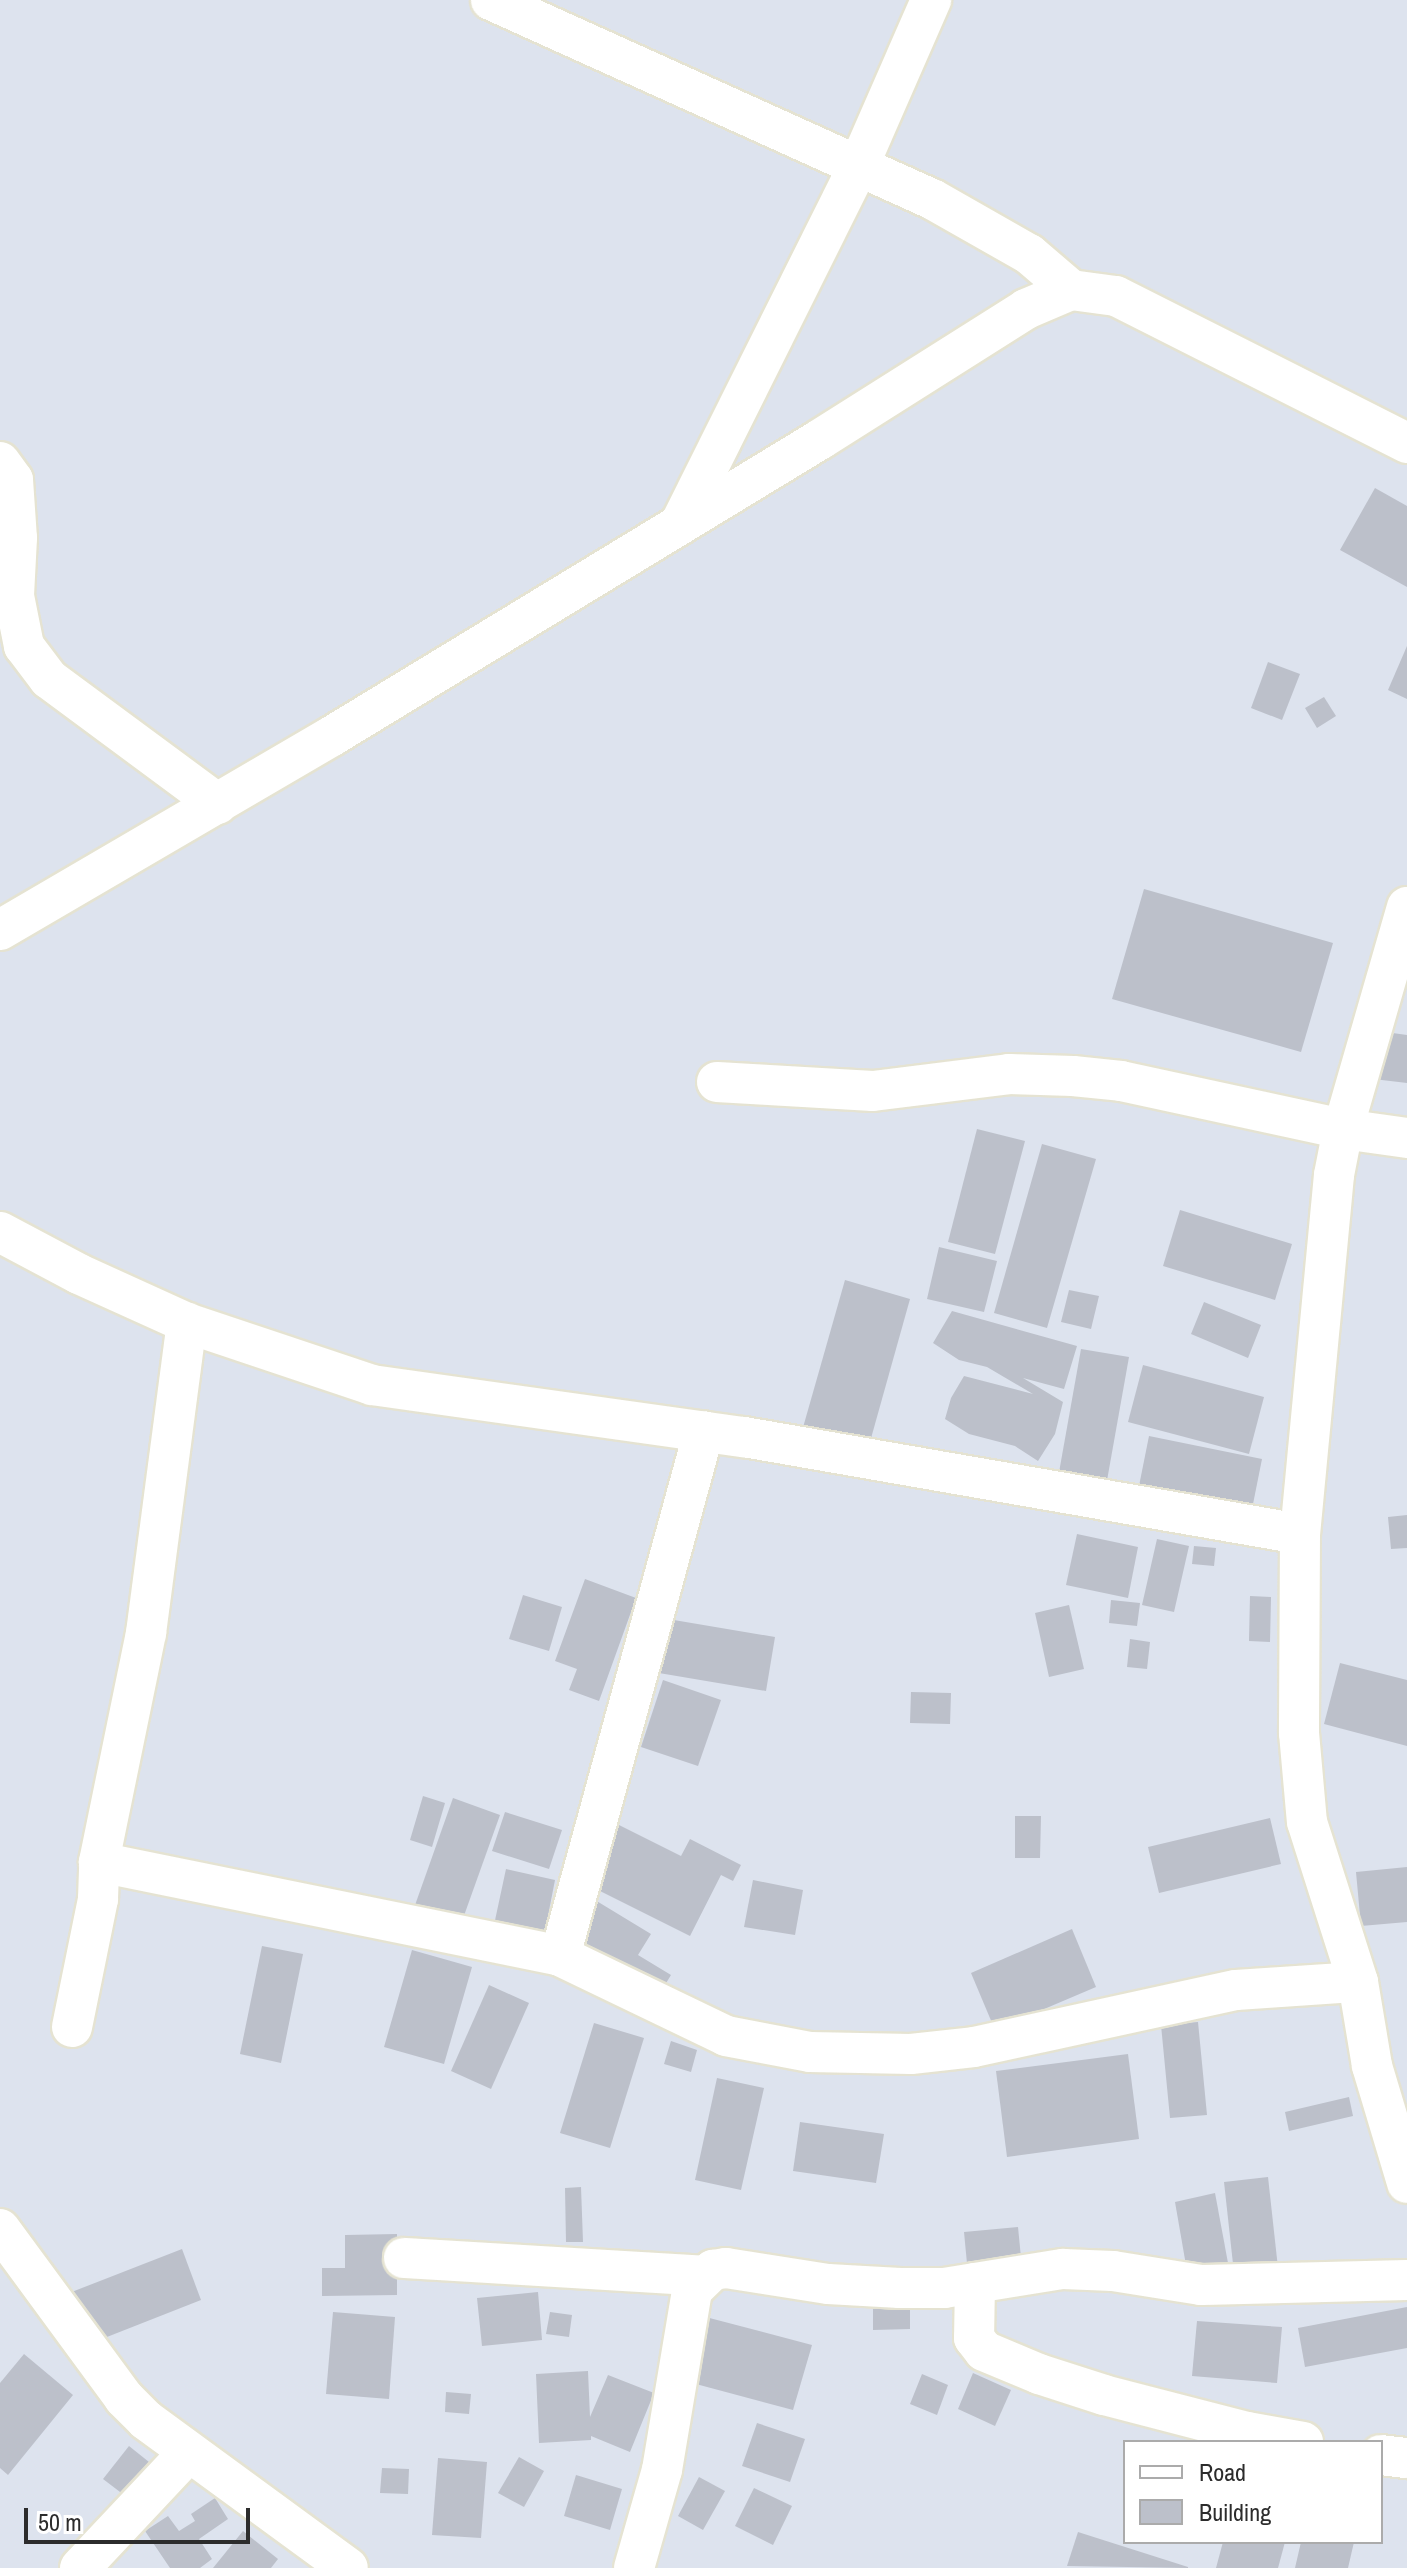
<!DOCTYPE html>
<style>
body{margin:0}
#map{position:relative;width:1407px;height:2568px;overflow:hidden;background:#dde3ee;font-family:"Archivo Narrow",sans-serif}
div>[style]{position:absolute}
.building>*{inset:0;background:#bcc0ca}
.roads{filter:drop-shadow(2px 0 #e5e3d2) drop-shadow(-2px 0 #e5e3d2) drop-shadow(0 2px #e5e3d2) drop-shadow(0 -2px #e5e3d2)}
.minor>*{height:40px;margin:-20px;padding:0 20px;transform-origin:20px;border-radius:20px;background:#fff}
span{translate:-50% -50%;white-space:nowrap;text-align:center;line-height:1.15;-webkit-text-stroke:7px #fff;paint-order:stroke}
.legend{position:absolute;left:1123px;top:2440px;width:260px;height:104px;box-sizing:border-box;background:#fff;border:2px solid #ababab;margin:0;padding:10px 14px;list-style:none;font-size:24px;color:#2c2c2c}
.legend li{display:flex;align-items:center;gap:16px;height:40px}
.legend b{width:40px;border:2px solid #ababab}
.scale{position:absolute;left:24px;top:2508px;width:226px;height:36px;box-sizing:border-box;border:4px solid #2c2c2c;border-top:0;padding-left:10px;font-size:24px;line-height:28px;white-space:nowrap;color:#2c2c2c;-webkit-text-stroke:6px #fff;paint-order:stroke}
</style>
<div id="map">
<div class="building">
<div style="clip-path:polygon(1375px 488px,1407px 506px,1407px 587px,1340px 550px)"></div>
<div style="clip-path:polygon(1407px 646px,1407px 699px,1388px 690px)"></div>
<div style="clip-path:polygon(1268px 662px,1300px 674px,1282px 720px,1251px 708px)"></div>
<div style="clip-path:polygon(1324px 697px,1336px 716px,1317px 728px,1305px 708px)"></div>
<div style="clip-path:polygon(1144px 889px,1333px 943px,1301px 1052px,1112px 999px)"></div>
<div style="clip-path:polygon(1371px 1030px,1407px 1035px,1407px 1083px,1365px 1078px)"></div>
<div style="clip-path:polygon(977px 1129px,1025px 1141px,995px 1254px,948px 1242px)"></div>
<div style="clip-path:polygon(1042px 1144px,1096px 1159px,1047px 1328px,994px 1313px)"></div>
<div style="clip-path:polygon(1180px 1210px,1292px 1244px,1275px 1300px,1163px 1266px)"></div>
<div style="clip-path:polygon(939px 1247px,997px 1261px,984px 1312px,927px 1299px)"></div>
<div style="clip-path:polygon(845px 1280px,910px 1299px,868px 1449px,802px 1431px)"></div>
<div style="clip-path:polygon(1069px 1290px,1099px 1296px,1091px 1329px,1061px 1322px)"></div>
<div style="clip-path:polygon(1204px 1302px,1261px 1325px,1248px 1358px,1191px 1334px)"></div>
<div style="clip-path:polygon(952px 1311px,1077px 1346px,1064px 1389px,1023px 1378px,1063px 1402px,1055px 1434px,1038px 1461px,1015px 1446px,969px 1434px,945px 1419px,951px 1398px,964px 1376px,1033px 1394px,987px 1367px,959px 1360px,933px 1343px)"></div>
<div style="clip-path:polygon(1081px 1349px,1129px 1357px,1106px 1486px,1058px 1478px)"></div>
<div style="clip-path:polygon(1143px 1365px,1264px 1397px,1249px 1454px,1128px 1422px)"></div>
<div style="clip-path:polygon(1149px 1436px,1262px 1459px,1252px 1509px,1139px 1486px)"></div>
<div style="clip-path:polygon(1407px 1515px,1407px 1548px,1391px 1549px,1388px 1517px)"></div>
<div style="clip-path:polygon(1077px 1534px,1138px 1547px,1128px 1598px,1066px 1585px)"></div>
<div style="clip-path:polygon(1157px 1539px,1189px 1546px,1174px 1612px,1142px 1605px)"></div>
<div style="clip-path:polygon(1194px 1546px,1216px 1548px,1214px 1566px,1192px 1564px)"></div>
<div style="clip-path:polygon(585px 1579px,636px 1598px,599px 1701px,569px 1690px,577px 1669px,555px 1661px)"></div>
<div style="clip-path:polygon(523px 1595px,562px 1607px,549px 1651px,509px 1639px)"></div>
<div style="clip-path:polygon(1250px 1596px,1271px 1597px,1270px 1642px,1249px 1641px)"></div>
<div style="clip-path:polygon(1111px 1600px,1140px 1603px,1137px 1626px,1109px 1623px)"></div>
<div style="clip-path:polygon(1069px 1605px,1084px 1669px,1049px 1677px,1035px 1613px)"></div>
<div style="clip-path:polygon(662px 1618px,775px 1637px,766px 1691px,653px 1672px)"></div>
<div style="clip-path:polygon(1130px 1639px,1150px 1642px,1147px 1669px,1127px 1667px)"></div>
<div style="clip-path:polygon(1340px 1663px,1407px 1680px,1407px 1746px,1324px 1724px)"></div>
<div style="clip-path:polygon(663px 1680px,721px 1700px,698px 1766px,641px 1747px)"></div>
<div style="clip-path:polygon(911px 1692px,951px 1693px,950px 1724px,910px 1723px)"></div>
<div style="clip-path:polygon(423px 1796px,445px 1803px,432px 1847px,410px 1840px)"></div>
<div style="clip-path:polygon(453px 1798px,500px 1815px,461px 1924px,414px 1908px)"></div>
<div style="clip-path:polygon(505px 1812px,562px 1830px,549px 1869px,492px 1851px)"></div>
<div style="clip-path:polygon(1015px 1816px,1041px 1816px,1040px 1858px,1015px 1858px)"></div>
<div style="clip-path:polygon(1270px 1818px,1281px 1864px,1159px 1893px,1148px 1847px)"></div>
<div style="clip-path:polygon(619px 1825px,681px 1856px,690px 1839px,741px 1865px,733px 1881px,721px 1875px,690px 1936px,588px 1885px)"></div>
<div style="clip-path:polygon(1407px 1867px,1407px 1922px,1361px 1926px,1356px 1872px)"></div>
<div style="clip-path:polygon(506px 1869px,555px 1880px,544px 1936px,494px 1925px)"></div>
<div style="clip-path:polygon(753px 1880px,803px 1890px,795px 1935px,744px 1927px)"></div>
<div style="clip-path:polygon(595px 1900px,651px 1934px,638px 1955px,671px 1975px,657px 1998px,568px 1944px)"></div>
<div style="clip-path:polygon(1072px 1929px,1096px 1987px,995px 2030px,971px 1973px)"></div>
<div style="clip-path:polygon(262px 1946px,303px 1954px,281px 2063px,240px 2054px)"></div>
<div style="clip-path:polygon(412px 1950px,472px 1967px,444px 2064px,384px 2047px)"></div>
<div style="clip-path:polygon(489px 1985px,529px 2003px,491px 2089px,451px 2071px)"></div>
<div style="clip-path:polygon(1198px 2022px,1207px 2115px,1170px 2118px,1161px 2025px)"></div>
<div style="clip-path:polygon(594px 2023px,644px 2038px,610px 2148px,560px 2133px)"></div>
<div style="clip-path:polygon(671px 2041px,697px 2050px,691px 2072px,664px 2064px)"></div>
<div style="clip-path:polygon(1128px 2054px,1139px 2139px,1007px 2157px,996px 2071px)"></div>
<div style="clip-path:polygon(717px 2078px,764px 2088px,741px 2190px,695px 2180px)"></div>
<div style="clip-path:polygon(1349px 2097px,1353px 2116px,1289px 2131px,1285px 2112px)"></div>
<div style="clip-path:polygon(800px 2122px,884px 2134px,876px 2183px,793px 2171px)"></div>
<div style="clip-path:polygon(1268px 2177px,1279px 2277px,1235px 2282px,1224px 2182px)"></div>
<div style="clip-path:polygon(581px 2187px,583px 2242px,566px 2242px,565px 2188px)"></div>
<div style="clip-path:polygon(1215px 2193px,1228px 2263px,1187px 2271px,1175px 2202px)"></div>
<div style="clip-path:polygon(1018px 2227px,1022px 2268px,968px 2274px,964px 2232px)"></div>
<div style="clip-path:polygon(397px 2234px,397px 2295px,322px 2296px,322px 2268px,345px 2268px,345px 2235px)"></div>
<div style="clip-path:polygon(182px 2249px,201px 2300px,84px 2346px,64px 2295px)"></div>
<div style="clip-path:polygon(538px 2292px,542px 2340px,482px 2346px,477px 2298px)"></div>
<div style="clip-path:polygon(910px 2295px,910px 2329px,873px 2330px,873px 2296px)"></div>
<div style="clip-path:polygon(1407px 2307px,1407px 2348px,1305px 2367px,1298px 2328px)"></div>
<div style="clip-path:polygon(333px 2312px,395px 2317px,389px 2399px,326px 2394px)"></div>
<div style="clip-path:polygon(550px 2312px,572px 2315px,569px 2337px,546px 2334px)"></div>
<div style="clip-path:polygon(698px 2315px,812px 2345px,793px 2410px,681px 2380px)"></div>
<div style="clip-path:polygon(1197px 2321px,1282px 2327px,1277px 2383px,1192px 2376px)"></div>
<div style="clip-path:polygon(24px 2354px,73px 2395px,8px 2475px,0 2468px,0 2383px)"></div>
<div style="clip-path:polygon(588px 2371px,590px 2417px,608px 2375px,654px 2393px,630px 2452px,591px 2436px,591px 2440px,539px 2443px,536px 2374px)"></div>
<div style="clip-path:polygon(973px 2373px,1011px 2390px,995px 2426px,958px 2409px)"></div>
<div style="clip-path:polygon(922px 2374px,948px 2385px,937px 2415px,910px 2404px)"></div>
<div style="clip-path:polygon(446px 2392px,471px 2394px,469px 2414px,445px 2412px)"></div>
<div style="clip-path:polygon(757px 2423px,805px 2439px,790px 2482px,742px 2466px)"></div>
<div style="clip-path:polygon(129px 2446px,149px 2462px,124px 2495px,103px 2479px)"></div>
<div style="clip-path:polygon(519px 2457px,544px 2471px,524px 2507px,498px 2493px)"></div>
<div style="clip-path:polygon(438px 2458px,487px 2462px,481px 2538px,432px 2535px)"></div>
<div style="clip-path:polygon(382px 2468px,409px 2469px,408px 2494px,380px 2493px)"></div>
<div style="clip-path:polygon(576px 2475px,622px 2489px,610px 2530px,564px 2516px)"></div>
<div style="clip-path:polygon(699px 2477px,725px 2491px,703px 2530px,678px 2516px)"></div>
<div style="clip-path:polygon(754px 2488px,792px 2506px,773px 2545px,735px 2526px)"></div>
<div style="clip-path:polygon(215px 2498px,228px 2519px,199px 2539px,212px 2559px,200px 2568px,170px 2568px,145px 2531px,168px 2516px,179px 2531px,195px 2521px,191px 2514px)"></div>
<div style="clip-path:polygon(243px 2531px,278px 2559px,271px 2568px,213px 2568px)"></div>
<div style="clip-path:polygon(1078px 2532px,1188px 2567px,1188px 2568px,1067px 2566px)"></div>
<div style="clip-path:polygon(1223px 2542px,1285px 2542px,1278px 2568px,1216px 2568px)"></div>
<div style="clip-path:polygon(1301px 2542px,1354px 2542px,1348px 2568px,1295px 2568px)"></div>
</div>
<div class="roads">
<div class="minor">
<div style="left:491px;top:0;width:484px;rotate:24.3deg"></div>
<div style="left:932px;top:199px;width:112px;rotate:29.6deg"></div>
<div style="left:1029px;top:254px;width:55px;rotate:40.6deg"></div>
<div style="left:0;top:462px;width:22px;rotate:54deg"></div>
<div style="left:13px;top:480px;width:58px;rotate:86.1deg"></div>
<div style="left:17px;top:538px;width:58px;rotate:93deg"></div>
<div style="left:14px;top:596px;width:51px;rotate:78.7deg"></div>
<div style="left:24px;top:646px;width:41px;rotate:52.9deg"></div>
<div style="left:49px;top:679px;width:210px;rotate:36.5deg"></div>
<div style="left:680px;top:524px;width:401px;rotate:-63.5deg"></div>
<div style="left:859px;top:165px;width:180px;rotate:-66.4deg"></div>
<div style="left:1407px;top:907px;width:231px;rotate:106.1deg"></div>
<div style="left:1343px;top:1129px;width:47px;rotate:101.1deg"></div>
<div style="left:1334px;top:1175px;width:361px;rotate:95.4deg"></div>
<div style="left:1300px;top:1534px;width:199px;rotate:90.3deg"></div>
<div style="left:1299px;top:1733px;width:89px;rotate:84.9deg"></div>
<div style="left:1307px;top:1822px;width:168px;rotate:72.3deg"></div>
<div style="left:1358px;top:1982px;width:85px;rotate:80.5deg"></div>
<div style="left:1372px;top:2066px;width:122px;rotate:73.3deg"></div>
<div style="left:0;top:930px;width:385px;rotate:-30.3deg"></div>
<div style="left:332px;top:736px;width:570px;rotate:-31.29deg"></div>
<div style="left:819px;top:440px;width:245px;rotate:-32.3deg"></div>
<div style="left:1026px;top:309px;width:49px;rotate:-22.9deg"></div>
<div style="left:1071px;top:290px;width:45px;rotate:7.6deg"></div>
<div style="left:1116px;top:296px;width:326px;rotate:26.8deg"></div>
<div style="left:717px;top:1082px;width:156px;rotate:3.3deg"></div>
<div style="left:873px;top:1091px;width:137px;rotate:-7.1deg"></div>
<div style="left:1009px;top:1074px;width:64px;rotate:1.8deg"></div>
<div style="left:1073px;top:1076px;width:48px;rotate:5.9deg"></div>
<div style="left:1121px;top:1081px;width:227px;rotate:12.2deg"></div>
<div style="left:1343px;top:1129px;width:65px;rotate:8deg"></div>
<div style="left:0;top:1232px;width:89px;rotate:28deg"></div>
<div style="left:79px;top:1274px;width:119px;rotate:24.4deg"></div>
<div style="left:187px;top:1323px;width:195px;rotate:18.5deg"></div>
<div style="left:372px;top:1385px;width:376px;rotate:8deg"></div>
<div style="left:744px;top:1437px;width:564px;rotate:9.9deg"></div>
<div style="left:99px;top:1862px;width:470px;rotate:11.5deg"></div>
<div style="left:560px;top:1956px;width:184px;rotate:25.7deg"></div>
<div style="left:726px;top:2036px;width:86px;rotate:10.8deg"></div>
<div style="left:810px;top:2052px;width:101px;rotate:1.1deg"></div>
<div style="left:911px;top:2054px;width:63px;rotate:-6.3deg"></div>
<div style="left:974px;top:2047px;width:268px;rotate:-12.3deg"></div>
<div style="left:1236px;top:1990px;width:122px;rotate:-3.8deg"></div>
<div style="left:560px;top:1956px;width:544px;rotate:-74.66deg"></div>
<div style="left:72px;top:2027px;width:131px;rotate:-78.5deg"></div>
<div style="left:98px;top:1899px;width:37px;rotate:-88deg"></div>
<div style="left:99px;top:1862px;width:234px;rotate:-78.4deg"></div>
<div style="left:146px;top:1633px;width:313px;rotate:-82.5deg"></div>
<div style="left:0;top:2229px;width:210px;rotate:53.7deg"></div>
<div style="left:124px;top:2398px;width:31px;rotate:45deg"></div>
<div style="left:146px;top:2420px;width:250px;rotate:36.2deg"></div>
<div style="left:404px;top:2258px;width:301px;rotate:3.4deg"></div>
<div style="left:975px;top:2283px;width:55px;rotate:91deg"></div>
<div style="left:974px;top:2338px;width:16px;rotate:52deg"></div>
<div style="left:984px;top:2351px;width:60px;rotate:22.7deg"></div>
<div style="left:1039px;top:2374px;width:68px;rotate:17.9deg"></div>
<div style="left:1104px;top:2395px;width:148px;rotate:14.5deg"></div>
<div style="left:1247px;top:2432px;width:57px;rotate:10.1deg"></div>
<div style="left:1381px;top:2455px;width:26px;rotate:7deg"></div>
<div style="left:80px;top:2568px;width:158px;rotate:-46.8deg"></div>
<div style="left:634px;top:2568px;width:102px;rotate:-74.1deg"></div>
<div style="left:662px;top:2470px;width:182px;rotate:-80.5deg"></div>
<div style="left:692px;top:2290px;width:29px;rotate:-44deg"></div>
<div style="left:713px;top:2270px;width:13px;rotate:-9deg"></div>
<div style="left:726px;top:2268px;width:103px;rotate:8.9deg"></div>
<div style="left:828px;top:2284px;width:72px;rotate:3.2deg"></div>
<div style="left:900px;top:2288px;width:44px"></div>
<div style="left:944px;top:2288px;width:121px;rotate:-9.1deg"></div>
<div style="left:1063px;top:2269px;width:50px;rotate:2.3deg"></div>
<div style="left:1113px;top:2271px;width:89px;rotate:9deg"></div>
<div style="left:1201px;top:2285px;width:206px;rotate:-1.4deg"></div>
</div>
</div>
<ul class="legend">
<li><b style="height:10px;background:#fff"></b>Road</li>
<li><b style="height:22px;background:#bcc0ca"></b>Building</li>
</ul>
<div class="scale">50 m</div>
</div>
